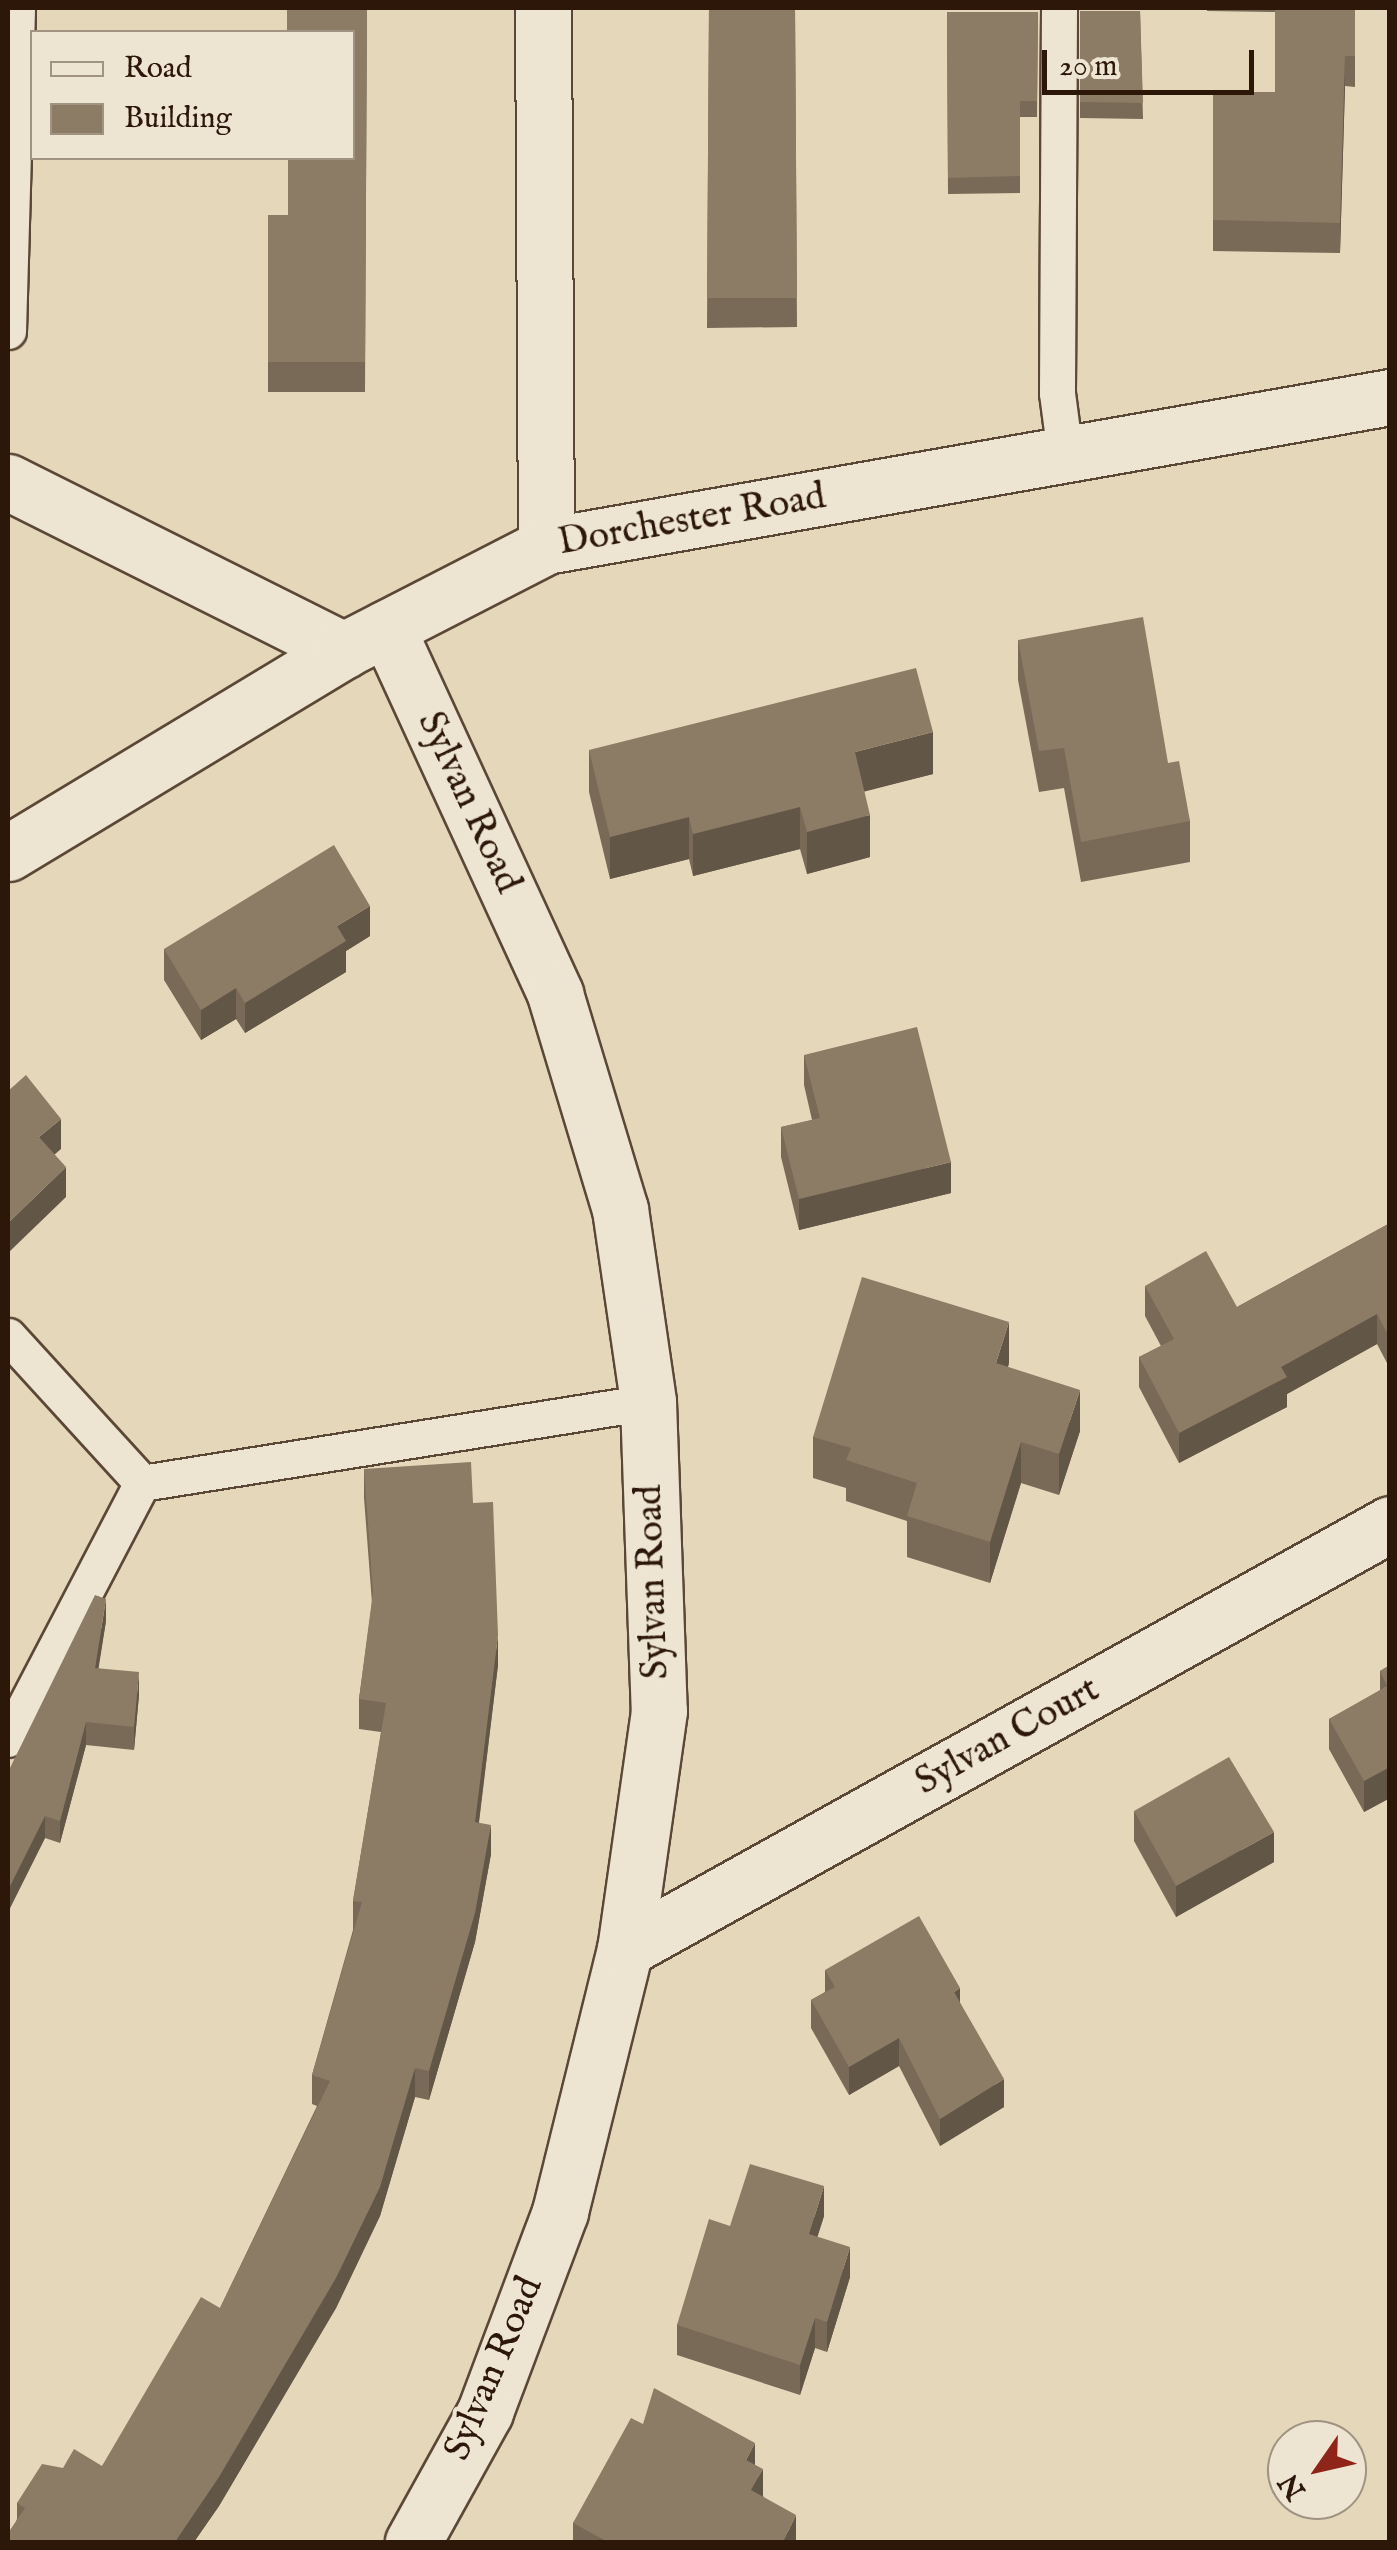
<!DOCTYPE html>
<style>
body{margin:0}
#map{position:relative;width:1397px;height:2550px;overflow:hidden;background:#e4d7ba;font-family:"IM FELL English",serif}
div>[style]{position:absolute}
.roads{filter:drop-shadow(2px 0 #5b4735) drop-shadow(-2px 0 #5b4735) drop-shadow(0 2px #5b4735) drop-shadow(0 -2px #5b4735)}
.service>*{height:35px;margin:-17.5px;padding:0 17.5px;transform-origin:17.5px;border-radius:17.5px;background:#ede5d2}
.minor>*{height:55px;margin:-27.5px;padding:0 27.5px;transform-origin:27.5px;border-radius:27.5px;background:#ede5d2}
.wall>*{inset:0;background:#786a57}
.shaded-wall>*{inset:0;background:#625647}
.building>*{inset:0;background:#8c7b65}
span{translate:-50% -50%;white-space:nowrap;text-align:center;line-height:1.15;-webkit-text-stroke:8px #ede5d2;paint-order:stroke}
.street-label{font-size:38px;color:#2d1709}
.frame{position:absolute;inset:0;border:10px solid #2d1709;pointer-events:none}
.legend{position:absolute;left:30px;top:30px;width:325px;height:130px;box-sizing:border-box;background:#ede5d2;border:2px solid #a09382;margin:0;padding:12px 18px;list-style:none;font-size:30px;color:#2d1709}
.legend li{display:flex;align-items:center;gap:20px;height:50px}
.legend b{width:50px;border:2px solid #a09382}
.north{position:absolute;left:1267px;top:2420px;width:100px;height:100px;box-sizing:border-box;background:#ede5d2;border:2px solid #a09382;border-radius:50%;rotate:236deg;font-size:28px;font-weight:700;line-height:40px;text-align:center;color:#2d1709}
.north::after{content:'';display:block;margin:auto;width:35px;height:45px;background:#8f2418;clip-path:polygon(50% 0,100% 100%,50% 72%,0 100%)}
.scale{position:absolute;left:1042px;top:50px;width:212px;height:45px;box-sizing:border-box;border:5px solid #2d1709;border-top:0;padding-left:12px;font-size:30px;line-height:35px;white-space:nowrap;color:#2d1709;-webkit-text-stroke:8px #ede5d2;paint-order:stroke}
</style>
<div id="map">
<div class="roads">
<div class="service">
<div style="left:1059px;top:8px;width:385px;rotate:90.3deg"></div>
<div style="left:1057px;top:393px;width:62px;rotate:82.5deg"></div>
<div style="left:8px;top:331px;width:323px;rotate:-88.4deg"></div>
<div style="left:8px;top:1336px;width:199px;rotate:47.6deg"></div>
<div style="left:142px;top:1483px;width:512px;rotate:-9.09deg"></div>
<div style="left:8px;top:1739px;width:289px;rotate:-62.4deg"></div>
</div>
<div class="minor">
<div style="left:543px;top:8px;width:538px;rotate:89.68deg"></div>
<div style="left:8px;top:482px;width:376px;rotate:26.6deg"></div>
<div style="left:387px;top:628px;width:403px;rotate:65.3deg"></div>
<div style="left:555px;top:994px;width:225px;rotate:73.2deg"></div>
<div style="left:620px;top:1209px;width:195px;rotate:81.7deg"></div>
<div style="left:648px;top:1402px;width:309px;rotate:88deg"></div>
<div style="left:659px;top:1711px;width:240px;rotate:98.1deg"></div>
<div style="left:625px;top:1949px;width:271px;rotate:103.9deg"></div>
<div style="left:560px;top:2212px;width:214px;rotate:110.6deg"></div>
<div style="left:485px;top:2412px;width:149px;rotate:119deg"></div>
<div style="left:8px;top:853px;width:393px;rotate:-31.1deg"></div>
<div style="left:344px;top:650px;width:227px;rotate:-27.2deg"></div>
<div style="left:546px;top:546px;width:857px;rotate:-10.01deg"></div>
<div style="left:625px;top:1949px;width:875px;rotate:-29.05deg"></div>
</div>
</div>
<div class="wall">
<div style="clip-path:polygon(367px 8px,365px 392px,268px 392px,268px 215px,288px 215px)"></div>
<div style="clip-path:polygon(709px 8px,795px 8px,797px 327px,707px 328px)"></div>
<div style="clip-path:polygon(1207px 8px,1355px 8px,1355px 87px,1345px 86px,1340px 253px,1213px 251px,1213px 92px,1275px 92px,1275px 12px,1207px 11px)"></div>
<div style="clip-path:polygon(1080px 11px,1140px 11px,1143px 119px,1080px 118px)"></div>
<div style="clip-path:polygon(947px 12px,1038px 12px,1037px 117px,1020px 117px,1020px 193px,948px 194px)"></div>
<div style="clip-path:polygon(1018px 640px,1168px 763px,1190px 821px,1190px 862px,1081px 882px,1064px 788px,1039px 792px,1018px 680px)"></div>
<div style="clip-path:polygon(589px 750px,933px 774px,864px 791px,870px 857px,807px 874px,800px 849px,693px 876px,689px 859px,610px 879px,589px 792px)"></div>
<div style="clip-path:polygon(370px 936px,346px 951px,346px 972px,245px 1033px,236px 1019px,201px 1040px,164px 980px,164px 949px)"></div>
<div style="clip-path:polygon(804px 1055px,951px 1193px,799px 1230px,781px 1157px,781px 1127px,812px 1120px,804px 1085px)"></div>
<div style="clip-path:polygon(1390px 1223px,1387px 1363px,1377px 1344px,1287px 1394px,1287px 1407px,1179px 1463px,1139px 1387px,1139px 1357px,1161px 1346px,1145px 1316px,1145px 1286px,1237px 1307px)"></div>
<div style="clip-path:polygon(1009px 1363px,1008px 1367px,1080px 1431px,1059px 1495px,1021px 1483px,990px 1583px,907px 1557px,907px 1521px,846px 1501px,846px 1488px,813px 1478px,813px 1437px)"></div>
<div style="clip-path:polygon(364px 1469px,473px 1503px,498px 1665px,479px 1823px,491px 1854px,475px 1942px,429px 2100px,415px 2097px,380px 2216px,336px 2308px,219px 2506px,194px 2542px,8px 2542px,17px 2519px,17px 2503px,63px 2468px,102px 2466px,220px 2308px,317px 2106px,312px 2104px,312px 2075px,353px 1930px,353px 1901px,381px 1732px,359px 1729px,359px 1699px,372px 1603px,364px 1498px)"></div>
<div style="clip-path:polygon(106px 1621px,98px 1668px,139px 1695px,134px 1750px,86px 1745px,60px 1843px,45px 1838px,8px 1912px,8px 1772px)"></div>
<div style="clip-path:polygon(1390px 1665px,1390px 1798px,1364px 1812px,1329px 1749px,1329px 1719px,1380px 1691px,1380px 1671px)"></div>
<div style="clip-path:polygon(1134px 1811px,1274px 1862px,1176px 1917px,1134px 1841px)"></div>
<div style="clip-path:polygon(825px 1970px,960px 2003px,1004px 2107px,940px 2146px,899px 2066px,849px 2095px,811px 2028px,811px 2000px,825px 1992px)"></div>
<div style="clip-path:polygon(824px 2216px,817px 2237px,850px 2277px,827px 2352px,815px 2348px,800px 2395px,677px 2355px,677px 2325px,730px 2226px)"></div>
<div style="clip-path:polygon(643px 2424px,755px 2465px,763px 2496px,796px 2542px,573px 2542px,573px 2523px)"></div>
</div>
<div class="shaded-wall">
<div style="clip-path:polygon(1345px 56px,1345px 86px,1340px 253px,1340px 223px)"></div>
<div style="clip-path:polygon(933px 732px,933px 774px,855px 794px,855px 752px)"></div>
<div style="clip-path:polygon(800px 807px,800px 849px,693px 876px,693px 834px)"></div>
<div style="clip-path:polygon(870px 815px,870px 857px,807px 874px,807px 832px)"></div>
<div style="clip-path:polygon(689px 817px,689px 859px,610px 879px,610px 837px)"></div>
<div style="clip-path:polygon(370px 906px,370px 936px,346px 951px,346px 972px,245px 1033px,245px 1003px,337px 926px)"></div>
<div style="clip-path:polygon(236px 988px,236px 1019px,201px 1040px,201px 1010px)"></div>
<div style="clip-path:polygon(61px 1119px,61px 1149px,39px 1168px,39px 1137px)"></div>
<div style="clip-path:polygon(951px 1162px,951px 1193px,799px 1230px,799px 1199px)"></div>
<div style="clip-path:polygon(66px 1167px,66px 1197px,8px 1253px,8px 1223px)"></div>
<div style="clip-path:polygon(1377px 1314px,1377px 1344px,1287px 1394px,1287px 1407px,1179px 1463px,1179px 1433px,1281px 1367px)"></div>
<div style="clip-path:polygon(1009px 1322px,1009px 1363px,996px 1404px,996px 1363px)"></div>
<div style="clip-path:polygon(1390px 1332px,1390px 1362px,1387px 1363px,1387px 1333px)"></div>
<div style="clip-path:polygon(1080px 1390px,1080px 1431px,1059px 1495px,1059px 1454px)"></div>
<div style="clip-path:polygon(1021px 1442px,1021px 1483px,990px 1583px,990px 1542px)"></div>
<div style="clip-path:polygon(106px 1599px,106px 1621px,95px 1691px,95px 1668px)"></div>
<div style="clip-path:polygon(498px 1635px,498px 1665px,475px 1852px,475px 1822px)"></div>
<div style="clip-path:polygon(139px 1672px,139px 1695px,134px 1750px,134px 1727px)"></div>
<div style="clip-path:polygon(86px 1722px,86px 1745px,60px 1843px,60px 1821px)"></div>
<div style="clip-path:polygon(1390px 1767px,1390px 1798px,1364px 1812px,1364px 1781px)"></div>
<div style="clip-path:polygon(45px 1816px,45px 1838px,8px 1912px,8px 1890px)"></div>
<div style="clip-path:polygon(491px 1825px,491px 1854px,475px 1942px,429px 2100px,429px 2071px)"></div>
<div style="clip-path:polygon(1274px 1832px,1274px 1862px,1176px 1917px,1176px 1886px)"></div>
<div style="clip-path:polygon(960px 1988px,960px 2016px,954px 1992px)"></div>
<div style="clip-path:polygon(899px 2038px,899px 2066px,849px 2095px,849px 2067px)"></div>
<div style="clip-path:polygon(415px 2068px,415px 2097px,380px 2216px,336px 2308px,219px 2506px,194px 2542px,175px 2542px)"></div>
<div style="clip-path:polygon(1004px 2079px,1004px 2107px,940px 2146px,940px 2119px)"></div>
<div style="clip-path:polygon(824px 2186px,824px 2216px,809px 2264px,809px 2234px)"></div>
<div style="clip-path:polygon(850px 2247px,850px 2277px,827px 2352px,827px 2322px)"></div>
<div style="clip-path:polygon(815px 2318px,815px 2348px,800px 2395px,800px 2365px)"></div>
<div style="clip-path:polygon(755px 2443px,755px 2482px,763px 2469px,763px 2511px,751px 2532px,746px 2460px)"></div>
<div style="clip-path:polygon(796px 2515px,796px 2542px,783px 2542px)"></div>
</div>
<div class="building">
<div style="clip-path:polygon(287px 8px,367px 8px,365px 362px,268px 362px,268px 215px,288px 215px,288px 158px,352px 158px,352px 32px,287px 32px)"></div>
<div style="clip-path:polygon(709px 8px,795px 8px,797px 298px,707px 298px)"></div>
<div style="clip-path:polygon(1275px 8px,1355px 8px,1355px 56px,1345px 56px,1340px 223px,1213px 220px,1213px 92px,1275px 92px)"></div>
<div style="clip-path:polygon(1080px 11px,1140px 11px,1143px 103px,1080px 102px)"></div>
<div style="clip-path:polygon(947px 12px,1038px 12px,1037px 101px,1020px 101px,1020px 176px,948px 178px)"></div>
<div style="clip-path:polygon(1143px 617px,1168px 763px,1179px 761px,1190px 821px,1081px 842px,1064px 748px,1039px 751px,1018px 640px)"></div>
<div style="clip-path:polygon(916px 668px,933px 732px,855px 752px,870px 815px,807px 832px,800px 807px,693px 834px,689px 817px,610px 837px,589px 750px)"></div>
<div style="clip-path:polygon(334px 845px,370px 906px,337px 926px,346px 941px,245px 1003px,236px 988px,201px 1010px,164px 949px)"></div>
<div style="clip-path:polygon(917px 1027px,951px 1162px,799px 1199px,781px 1127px,820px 1118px,804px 1055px)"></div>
<div style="clip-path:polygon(26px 1075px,61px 1119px,39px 1137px,66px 1167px,8px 1223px,8px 1091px)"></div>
<div style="clip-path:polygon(1390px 1223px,1390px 1332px,1387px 1333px,1377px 1314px,1281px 1367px,1287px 1377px,1179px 1433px,1139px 1357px,1174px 1339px,1145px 1286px,1206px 1251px,1237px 1307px)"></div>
<div style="clip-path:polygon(862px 1277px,1009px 1322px,996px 1363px,1080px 1390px,1059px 1454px,1021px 1442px,990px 1542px,907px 1516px,917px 1483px,846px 1460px,851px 1448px,813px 1437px)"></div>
<div style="clip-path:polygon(471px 1462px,473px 1503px,493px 1502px,498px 1635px,475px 1822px,491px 1825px,475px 1913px,429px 2071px,415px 2068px,380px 2187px,336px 2278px,219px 2477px,175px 2542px,8px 2542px,8px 2533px,25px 2508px,17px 2503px,42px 2464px,63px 2468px,74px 2449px,102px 2466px,201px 2297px,220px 2308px,330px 2081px,312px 2075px,362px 1902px,353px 1901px,386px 1703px,359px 1699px,373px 1592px,364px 1469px)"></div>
<div style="clip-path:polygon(95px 1595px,106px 1599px,95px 1668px,139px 1672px,134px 1727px,86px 1722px,60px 1821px,45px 1816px,8px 1890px,8px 1772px)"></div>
<div style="clip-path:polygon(1390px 1665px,1390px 1767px,1364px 1781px,1329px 1719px,1387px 1686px,1380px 1671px)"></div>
<div style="clip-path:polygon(1229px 1757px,1274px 1832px,1176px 1886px,1134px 1811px)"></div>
<div style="clip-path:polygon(919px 1916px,960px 1988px,954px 1992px,1004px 2079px,940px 2119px,899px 2038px,849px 2067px,811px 2000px,835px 1987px,825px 1970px)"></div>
<div style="clip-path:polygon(750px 2164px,824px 2186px,809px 2234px,850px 2247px,827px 2322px,815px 2318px,800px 2365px,677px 2325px,709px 2219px,730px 2226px)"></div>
<div style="clip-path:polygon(654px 2388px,755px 2443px,746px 2460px,763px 2469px,751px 2490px,796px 2515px,783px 2542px,608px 2542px,573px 2523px,631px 2418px,643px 2424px)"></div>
</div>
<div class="street-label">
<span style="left:692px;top:521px;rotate:-10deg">Dorchester Road</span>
<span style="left:468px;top:803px;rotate:65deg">Sylvan Road</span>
<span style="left:654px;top:1582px;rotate:-92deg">Sylvan Road</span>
<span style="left:1008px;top:1737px;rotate:-29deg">Sylvan Court</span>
<span style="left:495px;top:2369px;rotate:-67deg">Sylvan Road</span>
</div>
<div class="frame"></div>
<ul class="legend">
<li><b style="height:12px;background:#ede5d2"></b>Road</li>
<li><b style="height:28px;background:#8c7b65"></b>Building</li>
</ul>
<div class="north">N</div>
<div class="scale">20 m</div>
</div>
